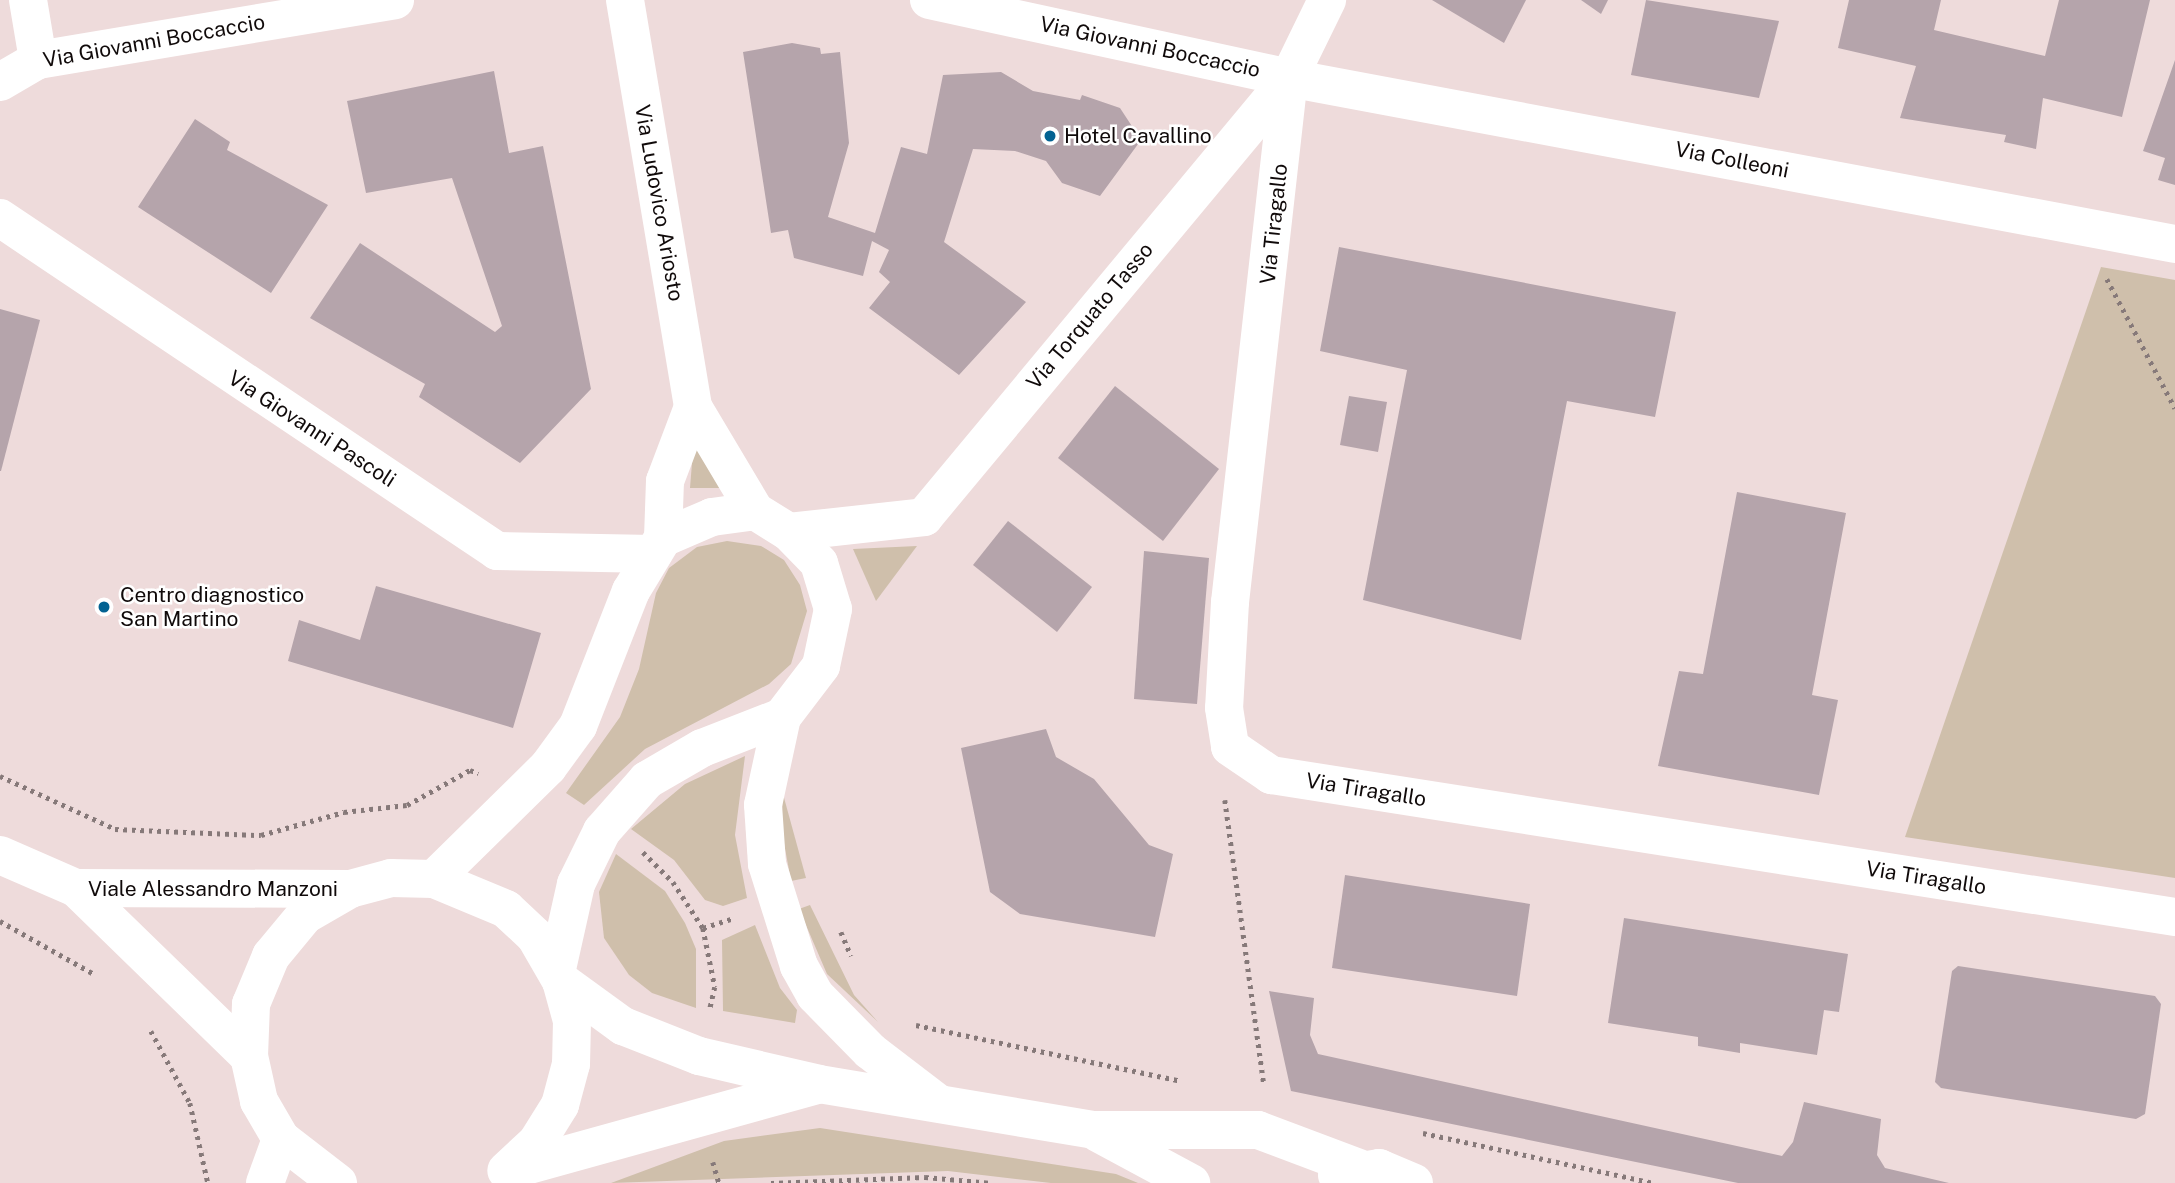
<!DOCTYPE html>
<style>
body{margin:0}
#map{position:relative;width:2175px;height:1183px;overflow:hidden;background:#eedbdb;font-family:"Public Sans",sans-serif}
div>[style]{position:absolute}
.green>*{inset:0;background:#cfbfab}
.building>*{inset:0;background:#b5a4ab}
.path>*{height:4.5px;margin-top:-2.25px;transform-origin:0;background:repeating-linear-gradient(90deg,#867979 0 3.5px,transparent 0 8.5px)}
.minor>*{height:38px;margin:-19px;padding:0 19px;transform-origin:19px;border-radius:19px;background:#fff}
.major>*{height:38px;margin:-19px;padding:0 19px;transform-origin:19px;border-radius:19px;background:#fff}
.dots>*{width:19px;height:19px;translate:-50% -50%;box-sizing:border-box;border:4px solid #fff;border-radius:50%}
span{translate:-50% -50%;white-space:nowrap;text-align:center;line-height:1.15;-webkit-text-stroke:5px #fff;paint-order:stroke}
.street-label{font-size:21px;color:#100a0a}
.poi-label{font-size:21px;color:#100a0a}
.left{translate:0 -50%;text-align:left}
</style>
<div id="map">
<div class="green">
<div style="clip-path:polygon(2101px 267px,2175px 280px,2175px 878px,1905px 837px)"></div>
<div style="clip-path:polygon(695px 426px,727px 488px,690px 488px)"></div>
<div style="clip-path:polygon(727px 541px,761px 546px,784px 560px,800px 585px,807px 611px,791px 664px,769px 684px,645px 749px,584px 805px,566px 793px,620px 717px,639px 669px,656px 593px,669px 568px,697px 547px)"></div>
<div style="clip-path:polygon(917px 546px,876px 601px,853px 549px)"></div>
<div style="clip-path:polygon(745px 756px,735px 835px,747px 898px,723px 906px,705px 900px,674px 860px,631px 829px,685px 784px)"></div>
<div style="clip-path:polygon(783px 794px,806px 878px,791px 881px,781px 827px)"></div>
<div style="clip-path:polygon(616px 854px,665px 891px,685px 923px,696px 949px,696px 1008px,652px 993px,629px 975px,604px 938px,599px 892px)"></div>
<div style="clip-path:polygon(810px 905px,854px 995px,878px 1022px,827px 974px,799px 909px)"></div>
<div style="clip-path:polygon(755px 925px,780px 988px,797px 1010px,795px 1023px,723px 1011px,722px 940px)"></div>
<div style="clip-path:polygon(820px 1128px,1116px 1174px,1138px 1183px,1051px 1183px,948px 1171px,611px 1183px,724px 1141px)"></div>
</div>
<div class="building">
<div style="clip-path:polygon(1432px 0,1526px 0,1504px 43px)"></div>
<div style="clip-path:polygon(1581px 0,1608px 0,1601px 14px)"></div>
<div style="clip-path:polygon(1646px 0,1779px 21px,1759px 98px,1631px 75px)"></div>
<div style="clip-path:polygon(1849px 0,1941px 0,1934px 30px,2045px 56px,2059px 0,2150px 0,2122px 117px,2043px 98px,2036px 149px,2004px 142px,2006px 135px,1900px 118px,1916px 66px,1838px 48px)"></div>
<div style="clip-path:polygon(792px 43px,820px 48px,821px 54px,840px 52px,849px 143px,828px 217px,875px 233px,901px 147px,927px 154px,943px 75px,1001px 72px,1033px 91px,1080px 100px,1082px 95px,1120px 108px,1141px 140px,1100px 196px,1062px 183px,1046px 161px,1015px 151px,973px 149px,944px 242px,1026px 302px,959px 375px,869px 308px,890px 282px,879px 272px,889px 250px,872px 241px,863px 276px,794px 258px,788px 230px,771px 233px,743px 52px)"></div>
<div style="clip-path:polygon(2175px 60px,2175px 185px,2158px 180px,2165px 158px,2143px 151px)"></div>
<div style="clip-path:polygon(494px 71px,509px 153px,543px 146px,591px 389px,520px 463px,419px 397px,425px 384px,310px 318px,360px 243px,495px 332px,502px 326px,452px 178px,366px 193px,347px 101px)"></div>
<div style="clip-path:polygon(195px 119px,230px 142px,227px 150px,328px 205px,271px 293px,138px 207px)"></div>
<div style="clip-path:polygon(1339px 247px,1676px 312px,1655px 417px,1567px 401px,1521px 640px,1363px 600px,1407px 370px,1320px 351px)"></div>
<div style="clip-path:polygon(0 309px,40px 320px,1px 471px,0 471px)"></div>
<div style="clip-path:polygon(1115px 386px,1219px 469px,1163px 541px,1058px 458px)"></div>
<div style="clip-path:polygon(1349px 396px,1387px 402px,1378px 452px,1340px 445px)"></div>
<div style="clip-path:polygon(1737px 492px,1846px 513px,1812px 695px,1838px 700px,1819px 795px,1658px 766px,1679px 671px,1703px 674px)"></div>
<div style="clip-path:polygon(1008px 521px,1092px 587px,1057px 632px,973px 565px)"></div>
<div style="clip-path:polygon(1144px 551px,1209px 558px,1197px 704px,1134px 699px)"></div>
<div style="clip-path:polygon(376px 586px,541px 633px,513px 728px,288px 661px,299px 620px,360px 640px)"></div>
<div style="clip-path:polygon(1046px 729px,1056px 757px,1094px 779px,1149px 845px,1173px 854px,1155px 937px,1020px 914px,990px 892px,961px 748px)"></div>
<div style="clip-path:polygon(1345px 875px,1530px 904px,1517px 996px,1332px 968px)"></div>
<div style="clip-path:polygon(1624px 918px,1848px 954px,1839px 1012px,1824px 1010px,1817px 1055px,1740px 1043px,1740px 1053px,1698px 1046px,1698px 1037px,1608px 1023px)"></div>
<div style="clip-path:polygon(1958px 966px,2155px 996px,2161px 1004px,2145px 1114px,2136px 1119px,1941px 1088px,1935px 1082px,1952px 971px)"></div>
<div style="clip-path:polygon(1269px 991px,1314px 998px,1310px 1035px,1318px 1054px,1782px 1156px,1793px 1142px,1804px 1102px,1881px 1119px,1877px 1155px,1885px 1168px,1949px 1183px,1738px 1183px,1291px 1091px)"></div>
</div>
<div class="path">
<div style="left:2107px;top:279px;width:146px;rotate:62.2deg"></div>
<div style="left:0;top:776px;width:127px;rotate:24.7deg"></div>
<div style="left:115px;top:829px;width:146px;rotate:2.4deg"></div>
<div style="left:261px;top:835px;width:86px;rotate:-15.5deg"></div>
<div style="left:344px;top:812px;width:63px;rotate:-6.3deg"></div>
<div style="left:407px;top:805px;width:72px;rotate:-29.1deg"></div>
<div style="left:470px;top:770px;width:9px;rotate:21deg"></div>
<div style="left:1225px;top:800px;width:286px;rotate:82.2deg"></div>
<div style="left:643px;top:852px;width:42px;rotate:45deg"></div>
<div style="left:673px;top:882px;width:55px;rotate:56.9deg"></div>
<div style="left:703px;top:928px;width:60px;rotate:78.5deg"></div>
<div style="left:715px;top:987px;width:23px;rotate:103deg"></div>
<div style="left:0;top:921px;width:108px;rotate:29.4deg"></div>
<div style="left:703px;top:928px;width:33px;rotate:-18deg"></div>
<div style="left:841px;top:932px;width:26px;rotate:67deg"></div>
<div style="left:916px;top:1025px;width:268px;rotate:11.9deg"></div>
<div style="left:151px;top:1031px;width:82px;rotate:61.6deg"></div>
<div style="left:190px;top:1103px;width:82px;rotate:77.3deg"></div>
<div style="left:1423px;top:1133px;width:237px;rotate:12.2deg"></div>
<div style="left:713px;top:1162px;width:22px;rotate:74deg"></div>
<div style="left:771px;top:1183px;width:154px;rotate:-2.2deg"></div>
<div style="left:925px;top:1177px;width:67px;rotate:5.1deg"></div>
</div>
<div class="minor">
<div style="left:28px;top:0;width:61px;rotate:80.5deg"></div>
<div style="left:625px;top:0;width:413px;rotate:80.5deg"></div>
<div style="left:693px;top:407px;width:121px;rotate:59.2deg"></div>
<div style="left:929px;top:0;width:368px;rotate:12.2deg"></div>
<div style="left:1289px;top:78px;width:901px;rotate:10.61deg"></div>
<div style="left:1289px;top:78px;width:527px;rotate:96.42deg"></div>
<div style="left:1230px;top:602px;width:106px;rotate:93.2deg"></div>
<div style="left:1224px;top:708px;width:39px;rotate:81deg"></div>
<div style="left:1230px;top:747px;width:50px;rotate:34.3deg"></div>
<div style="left:1271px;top:775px;width:915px;rotate:8.93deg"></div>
<div style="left:0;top:82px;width:44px;rotate:-30.1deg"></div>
<div style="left:38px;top:60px;width:362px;rotate:-9.5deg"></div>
<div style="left:0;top:218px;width:598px;rotate:33.82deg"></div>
<div style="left:497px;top:551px;width:156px;rotate:1.1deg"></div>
<div style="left:789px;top:532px;width:136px;rotate:-6.3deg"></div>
<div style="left:924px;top:517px;width:571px;rotate:-50.26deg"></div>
<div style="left:1289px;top:78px;width:87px;rotate:-64deg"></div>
<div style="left:663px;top:538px;width:57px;rotate:-88deg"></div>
<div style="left:665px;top:481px;width:79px;rotate:-69.3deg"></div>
<div style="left:782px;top:717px;width:90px;rotate:102.2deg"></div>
<div style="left:763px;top:805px;width:59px;rotate:86.1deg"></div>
<div style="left:767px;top:864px;width:107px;rotate:72.6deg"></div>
<div style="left:799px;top:966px;width:33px;rotate:61deg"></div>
<div style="left:815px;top:995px;width:78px;rotate:45.5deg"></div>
<div style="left:870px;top:1051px;width:86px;rotate:37.4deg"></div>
<div style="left:434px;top:879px;width:160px;rotate:-44.5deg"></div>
<div style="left:548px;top:767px;width:51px;rotate:-53.8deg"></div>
<div style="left:578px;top:726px;width:145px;rotate:-68.6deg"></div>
<div style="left:631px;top:591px;width:62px;rotate:-58.9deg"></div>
<div style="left:663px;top:538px;width:53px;rotate:-23.2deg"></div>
<div style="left:712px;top:517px;width:43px;rotate:-7.9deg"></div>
<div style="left:755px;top:511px;width:40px;rotate:32deg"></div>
<div style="left:789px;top:532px;width:43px;rotate:45.9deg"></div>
<div style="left:819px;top:563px;width:48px;rotate:73.1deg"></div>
<div style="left:833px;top:609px;width:58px;rotate:101.9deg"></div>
<div style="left:821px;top:666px;width:64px;rotate:127.4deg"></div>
<div style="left:782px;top:717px;width:86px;rotate:158.8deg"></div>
<div style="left:702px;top:748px;width:64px;rotate:149.8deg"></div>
<div style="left:647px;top:780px;width:68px;rotate:131.4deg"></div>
<div style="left:602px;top:831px;width:59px;rotate:116.1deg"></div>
<div style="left:576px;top:884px;width:87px;rotate:102.6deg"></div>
</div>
<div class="major">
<div style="left:0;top:855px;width:83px;rotate:23.5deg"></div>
<div style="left:76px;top:888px;width:241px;rotate:44.2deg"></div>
<div style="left:76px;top:888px;width:274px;rotate:0.2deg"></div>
<div style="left:561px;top:981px;width:77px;rotate:36deg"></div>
<div style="left:623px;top:1026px;width:82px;rotate:21.5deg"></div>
<div style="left:699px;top:1056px;width:123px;rotate:13.1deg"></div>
<div style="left:819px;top:1084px;width:278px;rotate:9.5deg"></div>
<div style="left:1093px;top:1130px;width:165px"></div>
<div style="left:1258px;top:1130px;width:108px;rotate:20.6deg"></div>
<div style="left:1098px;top:1133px;width:106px;rotate:28.3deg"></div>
<div style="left:511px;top:1170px;width:318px;rotate:-15.5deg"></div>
<div style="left:1337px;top:1175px;width:43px;rotate:-9.5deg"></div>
<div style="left:1379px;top:1168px;width:38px;rotate:23deg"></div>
<div style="left:265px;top:1183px;width:47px;rotate:-70deg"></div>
<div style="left:338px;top:1183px;width:72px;rotate:-142.3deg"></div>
<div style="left:281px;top:1139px;width:44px;rotate:-120.1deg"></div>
<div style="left:259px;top:1101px;width:46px;rotate:-102.5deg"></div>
<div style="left:249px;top:1056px;width:52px;rotate:-87.8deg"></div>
<div style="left:251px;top:1004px;width:52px;rotate:-67.4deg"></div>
<div style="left:271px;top:956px;width:53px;rotate:-50.3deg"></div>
<div style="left:305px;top:915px;width:52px;rotate:-30deg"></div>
<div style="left:350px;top:889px;width:42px;rotate:-15deg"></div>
<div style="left:391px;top:878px;width:43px;rotate:1.3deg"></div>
<div style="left:434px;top:879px;width:78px;rotate:22.6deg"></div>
<div style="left:506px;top:909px;width:40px;rotate:43deg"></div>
<div style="left:535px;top:936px;width:52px;rotate:60deg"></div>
<div style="left:561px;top:981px;width:41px;rotate:74.6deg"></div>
<div style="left:572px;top:1021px;width:43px;rotate:91.3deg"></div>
<div style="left:571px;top:1064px;width:42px;rotate:105deg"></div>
<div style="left:560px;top:1105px;width:44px;rotate:121.9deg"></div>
<div style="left:537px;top:1142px;width:42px;rotate:136.9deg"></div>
</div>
<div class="dots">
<div style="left:1050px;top:136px;background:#036292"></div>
<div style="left:104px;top:607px;background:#036292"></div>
</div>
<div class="street-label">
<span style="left:154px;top:41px;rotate:-10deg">Via Giovanni Boccaccio</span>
<span style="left:1150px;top:47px;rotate:12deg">Via Giovanni Boccaccio</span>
<span style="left:1732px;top:160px;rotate:11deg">Via Colleoni</span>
<span style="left:659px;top:203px;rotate:80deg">Via Ludovico Ariosto</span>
<span style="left:1274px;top:224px;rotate:-84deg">Via Tiragallo</span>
<span style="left:1090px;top:316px;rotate:-50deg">Via Torquato Tasso</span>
<span style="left:312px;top:429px;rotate:33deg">Via Giovanni Pascoli</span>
<span style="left:1366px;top:790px;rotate:9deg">Via Tiragallo</span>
<span style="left:1926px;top:878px;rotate:9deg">Via Tiragallo</span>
<span style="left:213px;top:889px">Viale Alessandro Manzoni</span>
</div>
<div class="poi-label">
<span class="left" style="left:1064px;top:136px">Hotel Cavallino</span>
<span class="left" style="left:120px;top:607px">Centro diagnostico<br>San Martino</span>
</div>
</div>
